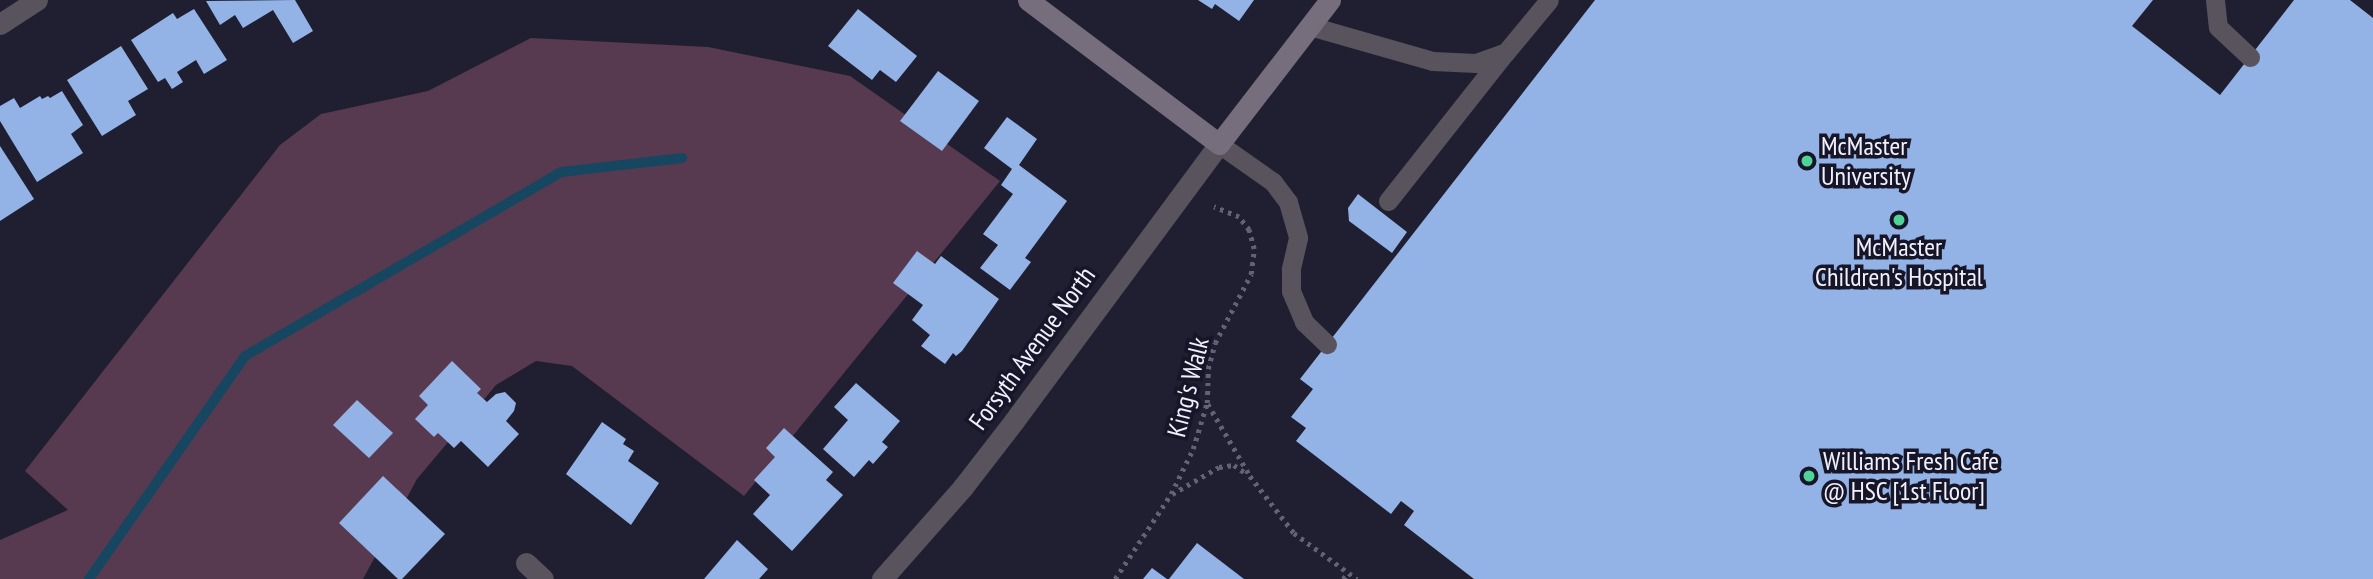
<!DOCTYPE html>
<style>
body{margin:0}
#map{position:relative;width:2373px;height:579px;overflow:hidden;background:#201f32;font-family:"PT Sans Narrow",sans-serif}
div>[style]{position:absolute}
.green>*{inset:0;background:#583a50}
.stream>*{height:10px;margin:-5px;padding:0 5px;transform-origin:5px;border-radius:5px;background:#174760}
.building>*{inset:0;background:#93b2e6}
.path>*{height:4.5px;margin-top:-2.25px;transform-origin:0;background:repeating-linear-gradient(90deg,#636273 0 3.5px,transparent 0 8.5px)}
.lane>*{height:19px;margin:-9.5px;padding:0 9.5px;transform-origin:9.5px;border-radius:9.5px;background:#58535c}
.street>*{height:21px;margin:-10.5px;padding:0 10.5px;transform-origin:10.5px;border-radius:10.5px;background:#58535c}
.secondary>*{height:21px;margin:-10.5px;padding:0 10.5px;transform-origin:10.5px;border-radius:10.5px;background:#766e7c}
.dots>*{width:19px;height:19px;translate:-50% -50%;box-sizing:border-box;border:4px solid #171628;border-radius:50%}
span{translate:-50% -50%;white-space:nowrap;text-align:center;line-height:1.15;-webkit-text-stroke:7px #171628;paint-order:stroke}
.poi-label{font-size:26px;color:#f0f0fe}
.left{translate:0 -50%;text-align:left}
.street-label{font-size:26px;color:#f0f0fe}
</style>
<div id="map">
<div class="green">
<div style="clip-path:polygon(531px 38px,708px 47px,850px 76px,1000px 181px,744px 496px,572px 366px,536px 361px,496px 385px,417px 479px,363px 579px,0 579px,0 540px,68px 510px,25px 471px,280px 145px,321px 114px,428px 91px)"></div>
</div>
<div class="stream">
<div style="left:89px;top:579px;width:272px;rotate:-55deg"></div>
<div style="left:245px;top:356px;width:366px;rotate:-30.2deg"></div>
<div style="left:561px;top:172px;width:122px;rotate:-6.6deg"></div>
</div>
<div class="building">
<div style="clip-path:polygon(295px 0,313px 31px,293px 43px,273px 10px,243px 28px,235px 15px,220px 25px,206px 1px)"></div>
<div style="clip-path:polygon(1198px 0,1254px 0,1239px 21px,1215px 4px,1212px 9px)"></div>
<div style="clip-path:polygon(1595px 0,2153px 0,2132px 26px,2220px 95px,2294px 0,2350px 0,2373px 18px,2373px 579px,1474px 579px,1404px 525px,1414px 511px,1401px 501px,1391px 514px,1296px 441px,1306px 428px,1291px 417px,1313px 389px,1300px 379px)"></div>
<div style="clip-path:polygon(194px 9px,227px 60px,204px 74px,196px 60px,177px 72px,183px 82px,172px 89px,165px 78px,158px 82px,131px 40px,173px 13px,177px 19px)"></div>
<div style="clip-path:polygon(858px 9px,917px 56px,896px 82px,880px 70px,872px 80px,828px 46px)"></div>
<div style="clip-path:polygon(121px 46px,148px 89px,128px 101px,136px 115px,102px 136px,67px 80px)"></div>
<div style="clip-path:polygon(938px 71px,979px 101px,942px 151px,900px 121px)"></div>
<div style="clip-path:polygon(62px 91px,83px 125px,71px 134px,83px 153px,37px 182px,0 121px,0 106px,14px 98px,20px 108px,40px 96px,42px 99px,48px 96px,50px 98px)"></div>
<div style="clip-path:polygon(1007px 117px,1037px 139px,1019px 165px,1067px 201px,1025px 258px,1031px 262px,1010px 290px,980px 268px,998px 245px,983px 234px,1013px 194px,1001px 185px,1012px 169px,984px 148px)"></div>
<div style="clip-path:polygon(0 146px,34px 199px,0 221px)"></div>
<div style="clip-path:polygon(1358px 194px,1407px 232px,1392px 253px,1349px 221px,1348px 208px)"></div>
<div style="clip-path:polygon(917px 251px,935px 264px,941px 256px,999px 299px,962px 351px,956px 356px,953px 353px,945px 364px,921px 346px,930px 335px,912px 320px,923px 305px,893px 283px)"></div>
<div style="clip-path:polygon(452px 361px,481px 389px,477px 393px,487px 402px,496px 394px,505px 392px,516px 403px,514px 411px,506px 421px,519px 434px,488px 467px,461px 441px,454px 448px,438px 433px,434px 437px,415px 419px,428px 405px,419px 396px)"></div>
<div style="clip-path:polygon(856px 383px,900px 421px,882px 442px,888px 447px,873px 464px,869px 460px,854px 477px,823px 449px,848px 420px,834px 407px)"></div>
<div style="clip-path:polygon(357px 400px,393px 433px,369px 458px,333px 425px)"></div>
<div style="clip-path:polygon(602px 422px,626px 439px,623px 444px,634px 451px,628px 461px,659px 483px,631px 525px,566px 474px)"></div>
<div style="clip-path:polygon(784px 428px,833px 472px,826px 480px,843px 495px,792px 551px,753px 514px,770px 495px,754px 480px,775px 457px,766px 448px)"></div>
<div style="clip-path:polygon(383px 476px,445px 534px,402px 579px,398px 579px,339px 523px)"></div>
<div style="clip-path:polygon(737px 540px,768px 569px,759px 579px,704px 579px)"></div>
<div style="clip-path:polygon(1197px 543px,1244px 579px,1169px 579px)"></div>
<div style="clip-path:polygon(1152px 568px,1167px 579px,1143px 579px)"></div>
</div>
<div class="path">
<div style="left:1208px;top:404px;width:83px;rotate:59.7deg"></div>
<div style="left:1250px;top:476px;width:72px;rotate:52.3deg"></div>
<div style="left:1294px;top:533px;width:78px;rotate:36.1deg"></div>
<div style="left:1172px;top:494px;width:54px;rotate:-29.9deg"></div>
<div style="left:1219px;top:467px;width:15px;rotate:-8deg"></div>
<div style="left:1234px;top:465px;width:16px;rotate:35deg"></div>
<div style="left:1115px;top:579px;width:102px;rotate:-56.6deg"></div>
<div style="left:1171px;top:494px;width:50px;rotate:-63.9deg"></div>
<div style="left:1193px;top:449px;width:48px;rotate:-73.1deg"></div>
<div style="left:1207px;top:403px;width:34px;rotate:-88deg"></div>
<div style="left:1208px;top:369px;width:27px;rotate:-75deg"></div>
<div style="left:1215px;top:343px;width:78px;rotate:-62.4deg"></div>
<div style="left:1251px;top:274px;width:25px;rotate:-83deg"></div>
<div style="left:1254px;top:249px;width:20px;rotate:-105deg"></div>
<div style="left:1249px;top:230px;width:16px;rotate:-128deg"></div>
<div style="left:1239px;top:217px;width:27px;rotate:-158deg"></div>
<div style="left:1343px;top:579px;width:8px;rotate:-50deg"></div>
</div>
<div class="lane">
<div style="left:2215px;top:0;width:27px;rotate:84deg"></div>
<div style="left:2218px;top:27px;width:44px;rotate:43.2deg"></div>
<div style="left:1310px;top:26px;width:128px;rotate:15.9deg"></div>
<div style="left:1433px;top:61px;width:43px;rotate:2.7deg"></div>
<div style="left:1476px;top:63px;width:32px;rotate:-20deg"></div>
<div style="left:1506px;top:52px;width:67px;rotate:-50.4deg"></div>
<div style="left:1219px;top:144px;width:66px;rotate:35.1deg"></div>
<div style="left:1273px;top:182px;width:25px;rotate:53deg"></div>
<div style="left:1288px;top:202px;width:37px;rotate:74deg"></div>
<div style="left:1298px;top:238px;width:32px;rotate:103deg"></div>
<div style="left:1291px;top:269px;width:22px;rotate:90deg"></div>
<div style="left:1291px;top:291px;width:34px;rotate:67deg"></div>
<div style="left:1304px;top:322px;width:32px;rotate:44deg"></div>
<div style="left:1388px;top:201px;width:189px;rotate:-51.7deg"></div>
</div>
<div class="street">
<div style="left:0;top:24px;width:44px;rotate:-33deg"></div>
<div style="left:526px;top:563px;width:23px;rotate:43deg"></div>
<div style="left:882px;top:579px;width:123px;rotate:-48.6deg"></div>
<div style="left:963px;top:487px;width:83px;rotate:-52.3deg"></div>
<div style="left:1014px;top:421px;width:345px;rotate:-53.5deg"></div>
</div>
<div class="secondary">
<div style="left:1028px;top:0;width:239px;rotate:37deg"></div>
<div style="left:1219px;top:144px;width:182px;rotate:-52.4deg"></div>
</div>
<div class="dots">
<div style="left:1807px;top:161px;background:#4fd399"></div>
<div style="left:1899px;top:220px;background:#4fd399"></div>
<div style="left:1809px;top:476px;background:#4fd399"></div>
</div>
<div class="poi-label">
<span class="left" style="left:1821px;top:161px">McMaster<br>University</span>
<span style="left:1899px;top:262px">McMaster<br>Children's Hospital</span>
<span class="left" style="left:1823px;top:476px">Williams Fresh Cafe<br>@ HSC [1st Floor]</span>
</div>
<div class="street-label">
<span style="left:1032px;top:348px;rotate:-54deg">Forsyth Avenue North</span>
<span style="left:1188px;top:387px;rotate:-76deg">King's Walk</span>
</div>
</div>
